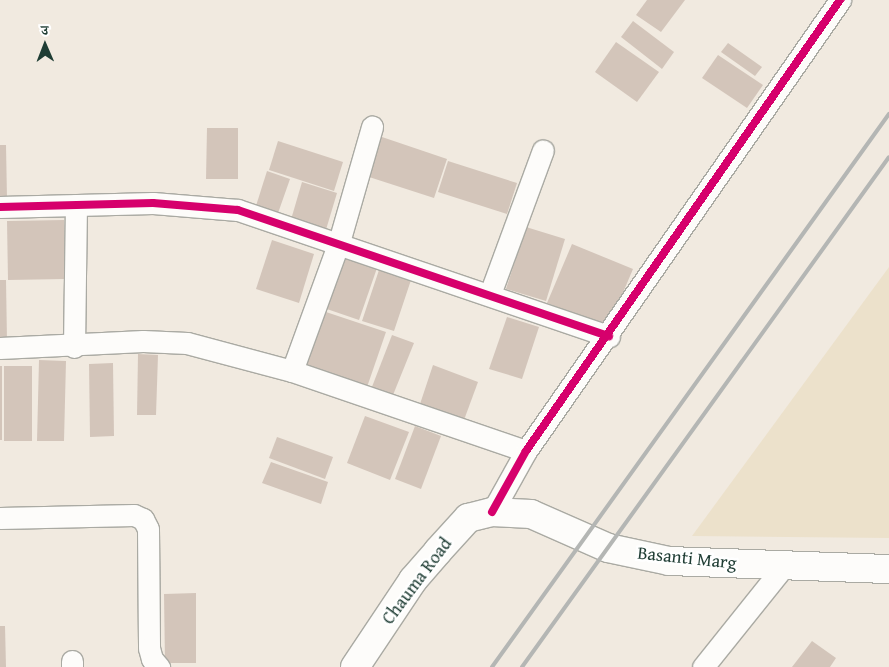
<!DOCTYPE html>
<meta charset="utf-8">
<style>
body{margin:0}
#map{position:relative;width:889px;height:667px;overflow:hidden;background:#f1eae0;font-family:"Gentium Book Plus","Noto Serif Devanagari",serif}
div>[style]{position:absolute}
.built>*{inset:0;background:#ece1cb}
.building>*{inset:0;background:#d3c5ba}
.roads{filter:drop-shadow(1px 0 #aaaaa3) drop-shadow(-1px 0 #aaaaa3) drop-shadow(0 1px #aaaaa3) drop-shadow(0 -1px #aaaaa3)}
.minor>*{height:21px;margin:-10.5px;padding:0 10.5px;transform-origin:10.5px;border-radius:10.5px;background:#fdfcfa}
.tertiary>*{height:28px;margin:-14px;padding:0 14px;transform-origin:14px;border-radius:14px;background:#fdfcfa}
.rail>*{height:4px;margin:-2px;padding:0 2px;transform-origin:2px;border-radius:2px;background:#b4b6b4}
.cycleway>*{height:8px;margin:-4px;padding:0 4px;transform-origin:4px;border-radius:4px;background:#d6006c}
span{translate:-50% -50%;white-space:nowrap;text-align:center;line-height:1.15;-webkit-text-stroke:5px #fff;paint-order:stroke}
.street-label{font-size:18px;color:#1f3d34}
.north{position:absolute;left:20px;top:20px;width:50px;height:50px;-webkit-text-stroke:4px #fff;paint-order:stroke;rotate:359deg;font-size:14px;font-weight:700;line-height:20px;text-align:center;color:#1f3d34}
.north::after{content:'';display:block;margin:auto;width:18px;height:22px;background:#1f3d34;clip-path:polygon(50% 0,100% 100%,50% 72%,0 100%)}
</style>
<div id="map">
<div class="built">
<div style="clip-path:polygon(889px 267px,889px 538px,692px 536px)"></div>
</div>
<div class="building">
<div style="clip-path:polygon(647px 0,685px 0,661px 32px,636px 15px)"></div>
<div style="clip-path:polygon(633px 21px,674px 52px,662px 69px,621px 37px)"></div>
<div style="clip-path:polygon(616px 42px,659px 72px,637px 102px,595px 72px)"></div>
<div style="clip-path:polygon(728px 43px,762px 67px,755px 76px,721px 52px)"></div>
<div style="clip-path:polygon(718px 55px,763px 85px,747px 108px,702px 78px)"></div>
<div style="clip-path:polygon(207px 128px,238px 128px,238px 179px,206px 179px)"></div>
<div style="clip-path:polygon(379px 136px,447px 159px,434px 198px,366px 176px)"></div>
<div style="clip-path:polygon(278px 141px,343px 162px,334px 191px,269px 170px)"></div>
<div style="clip-path:polygon(0 145px,6px 145px,7px 199px,0 199px)"></div>
<div style="clip-path:polygon(448px 161px,517px 183px,507px 214px,438px 192px)"></div>
<div style="clip-path:polygon(267px 171px,290px 179px,277px 216px,255px 209px)"></div>
<div style="clip-path:polygon(302px 182px,337px 193px,325px 233px,290px 223px)"></div>
<div style="clip-path:polygon(64px 220px,65px 279px,8px 280px,7px 221px)"></div>
<div style="clip-path:polygon(526px 227px,565px 239px,546px 301px,506px 289px)"></div>
<div style="clip-path:polygon(272px 240px,314px 254px,299px 303px,256px 289px)"></div>
<div style="clip-path:polygon(572px 244px,633px 269px,608px 328px,547px 303px)"></div>
<div style="clip-path:polygon(339px 255px,377px 268px,359px 320px,321px 307px)"></div>
<div style="clip-path:polygon(379px 270px,411px 280px,394px 331px,362px 321px)"></div>
<div style="clip-path:polygon(0 280px,6px 280px,7px 341px,0 341px)"></div>
<div style="clip-path:polygon(320px 310px,386px 332px,366px 390px,301px 368px)"></div>
<div style="clip-path:polygon(507px 317px,539px 327px,522px 379px,489px 369px)"></div>
<div style="clip-path:polygon(392px 335px,414px 343px,391px 400px,370px 392px)"></div>
<div style="clip-path:polygon(138px 354px,158px 355px,156px 415px,137px 415px)"></div>
<div style="clip-path:polygon(39px 360px,66px 361px,64px 441px,37px 441px)"></div>
<div style="clip-path:polygon(113px 363px,114px 436px,90px 437px,89px 364px)"></div>
<div style="clip-path:polygon(433px 365px,478px 382px,464px 420px,420px 404px)"></div>
<div style="clip-path:polygon(0 366px,2px 366px,2px 440px,0 440px)"></div>
<div style="clip-path:polygon(4px 366px,32px 366px,32px 441px,4px 441px)"></div>
<div style="clip-path:polygon(365px 416px,409px 432px,390px 480px,347px 463px)"></div>
<div style="clip-path:polygon(415px 426px,441px 436px,421px 489px,395px 479px)"></div>
<div style="clip-path:polygon(277px 437px,333px 457px,325px 479px,269px 458px)"></div>
<div style="clip-path:polygon(271px 462px,328px 482px,321px 504px,262px 483px)"></div>
<div style="clip-path:polygon(196px 593px,196px 663px,165px 663px,164px 594px)"></div>
<div style="clip-path:polygon(0 626px,5px 626px,6px 667px,0 667px)"></div>
<div style="clip-path:polygon(812px 641px,836px 658px,830px 667px,792px 667px)"></div>
</div>
<div class="roads">
<div class="minor">
<div style="left:0;top:207px;width:153px;rotate:-1.5deg"></div>
<div style="left:153px;top:203px;width:85px;rotate:4.7deg"></div>
<div style="left:238px;top:210px;width:392px;rotate:18.8deg"></div>
<div style="left:490px;top:294px;width:153px;rotate:-69.8deg"></div>
<div style="left:74px;top:347px;width:142px;rotate:-89.2deg"></div>
<div style="left:0;top:348px;width:143px;rotate:-2.8deg"></div>
<div style="left:143px;top:341px;width:44px;rotate:2.6deg"></div>
<div style="left:187px;top:343px;width:109px;rotate:14.9deg"></div>
<div style="left:292px;top:371px;width:247px;rotate:18.9deg"></div>
<div style="left:292px;top:371px;width:137px;rotate:-70deg"></div>
<div style="left:339px;top:242px;width:120px;rotate:-74deg"></div>
<div style="left:492px;top:512px;width:70px;rotate:-60.9deg"></div>
<div style="left:526px;top:451px;width:550px;rotate:-55.15deg"></div>
<div style="left:0;top:518px;width:134px;rotate:-1.3deg"></div>
<div style="left:134px;top:515px;width:10px;rotate:24deg"></div>
<div style="left:143px;top:519px;width:11px;rotate:63deg"></div>
<div style="left:148px;top:529px;width:119px;rotate:89.5deg"></div>
<div style="left:149px;top:648px;width:11px;rotate:75deg"></div>
<div style="left:152px;top:659px;width:11px;rotate:49deg"></div>
<div style="left:72px;top:667px;width:6px;rotate:-90deg"></div>
<div style="left:703px;top:667px;width:129px;rotate:-51.3deg"></div>
</div>
<div class="tertiary">
<div style="left:355px;top:667px;width:105px;rotate:-56.3deg"></div>
<div style="left:413px;top:580px;width:38px;rotate:-49deg"></div>
<div style="left:438px;top:551px;width:45px;rotate:-47.7deg"></div>
<div style="left:468px;top:518px;width:25px;rotate:-14deg"></div>
<div style="left:492px;top:512px;width:39px;rotate:3deg"></div>
<div style="left:531px;top:514px;width:84px;rotate:23.8deg"></div>
<div style="left:608px;top:548px;width:62px;rotate:12deg"></div>
<div style="left:669px;top:561px;width:220px;rotate:2.1deg"></div>
</div>
</div>
<div class="rail">
<div style="left:492px;top:667px;width:681px;rotate:-54.33deg"></div>
<div style="left:522px;top:667px;width:628px;rotate:-54.26deg"></div>
</div>
<div class="cycleway">
<div style="left:0;top:207px;width:153px;rotate:-1.5deg"></div>
<div style="left:153px;top:203px;width:85px;rotate:4.7deg"></div>
<div style="left:238px;top:210px;width:392px;rotate:18.8deg"></div>
<div style="left:492px;top:512px;width:70px;rotate:-60.9deg"></div>
<div style="left:526px;top:451px;width:550px;rotate:-55.15deg"></div>
</div>
<div class="street-label">
<span style="left:687px;top:558px;rotate:6deg">Basanti Marg</span>
<span style="left:417px;top:581px;rotate:-53deg">Chauma Road</span>
</div>
<div class="north">उ</div>
</div>
